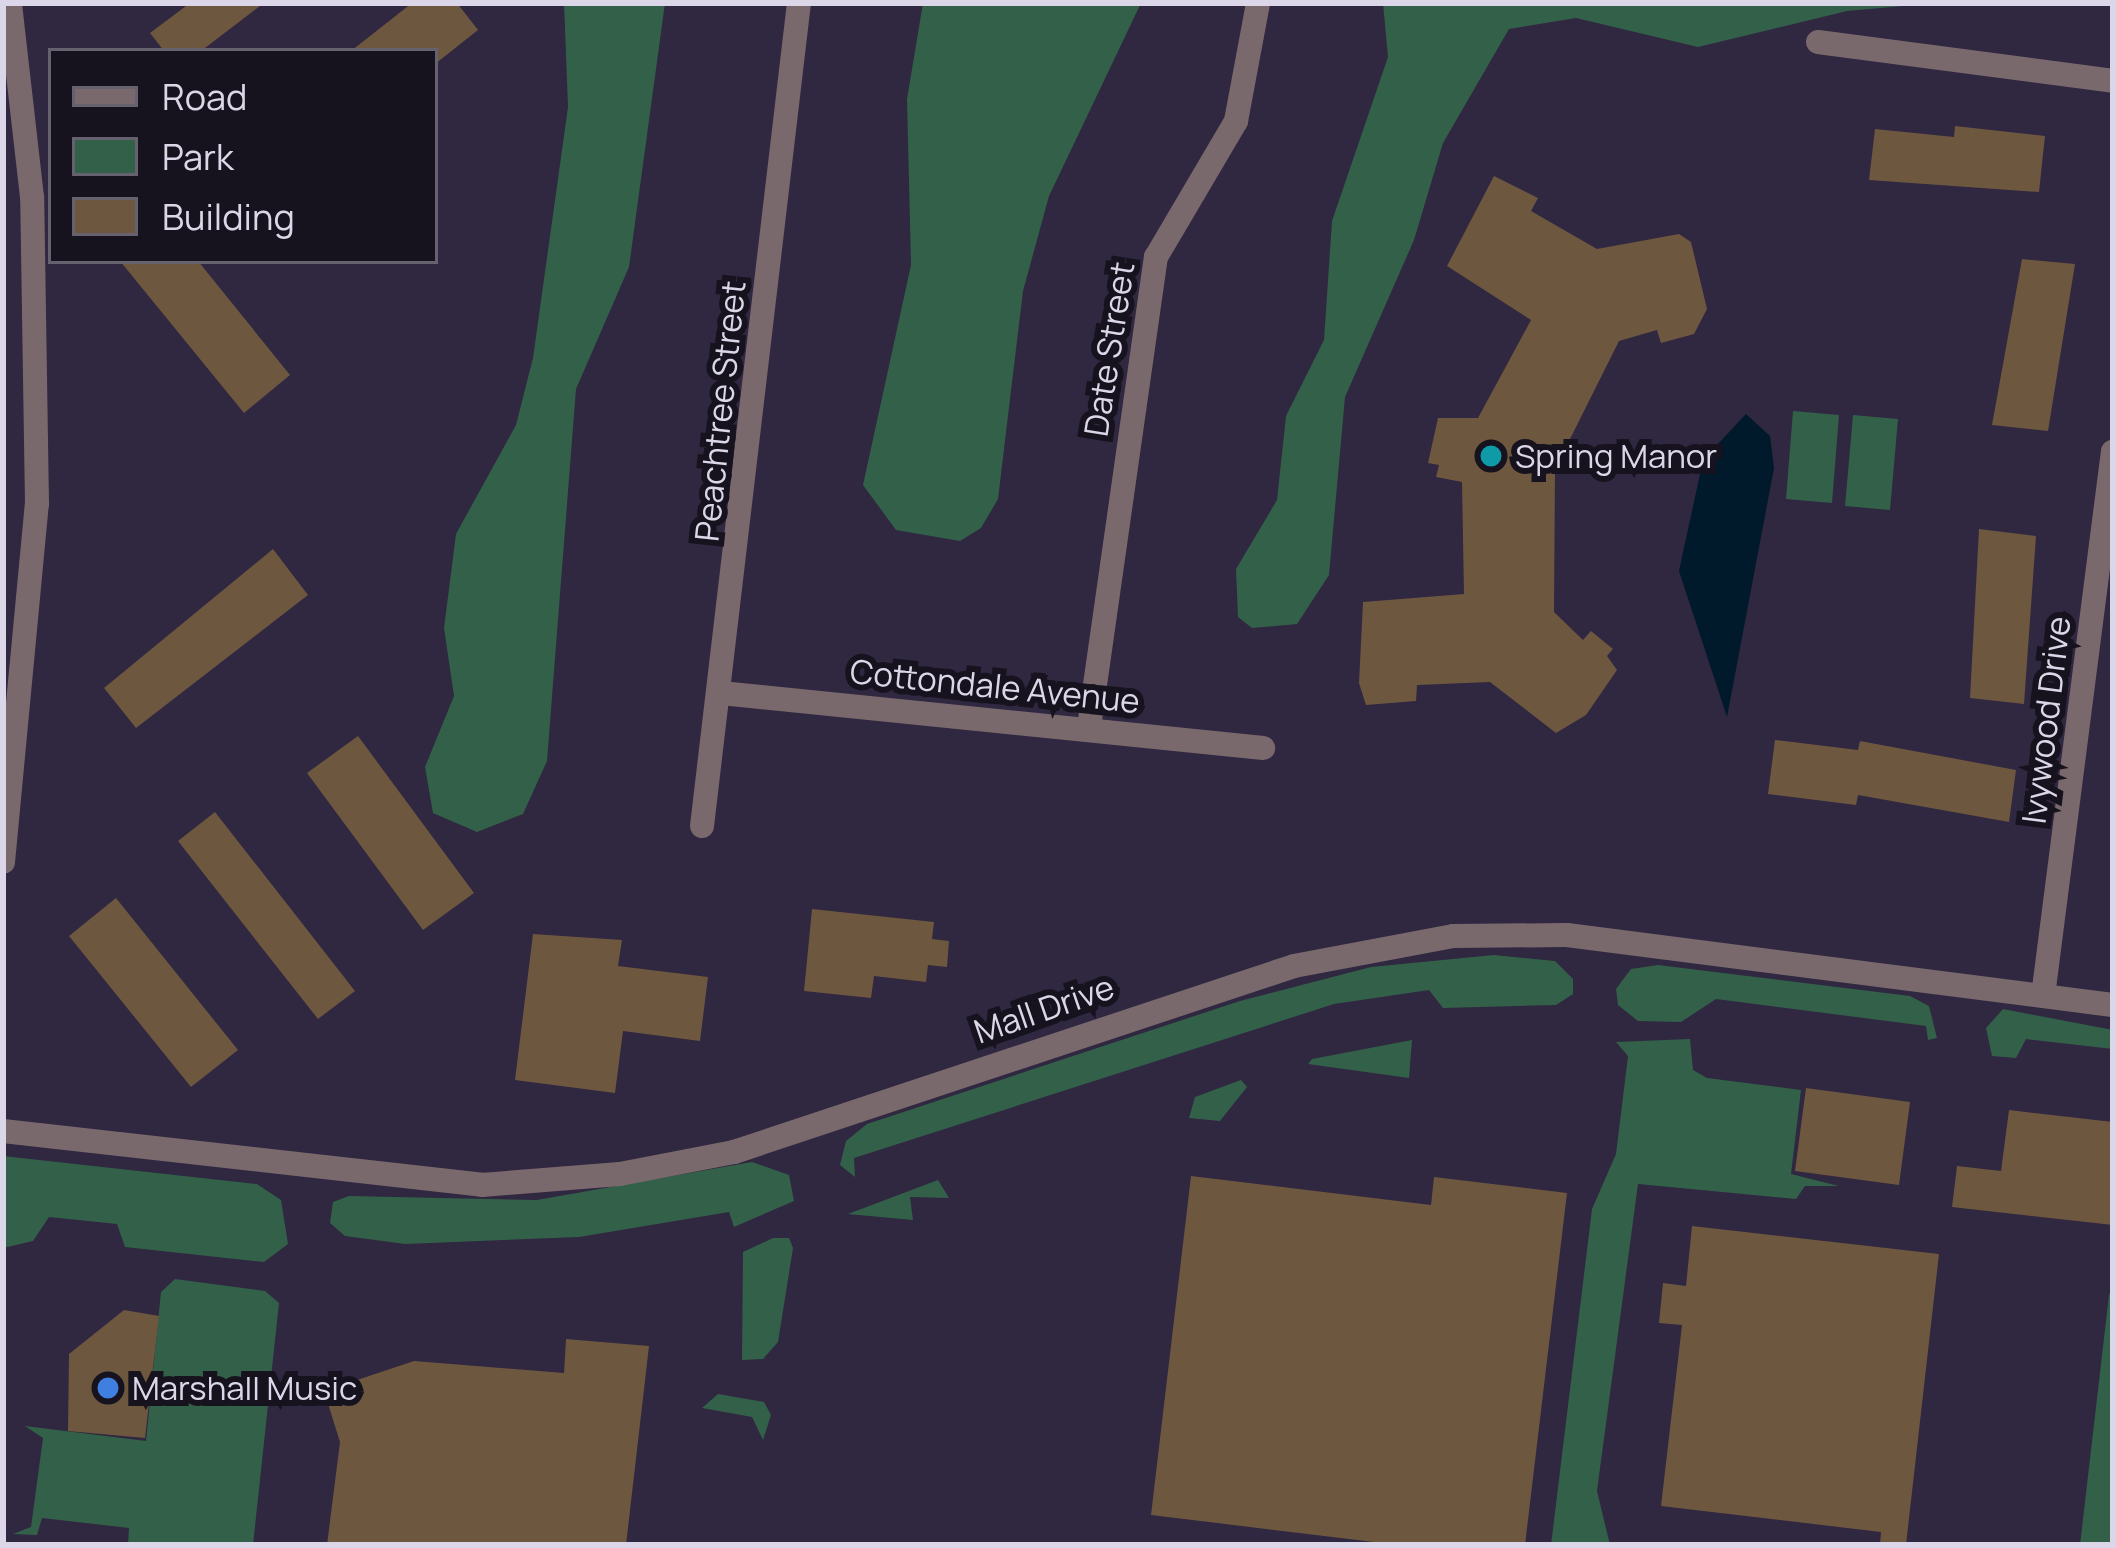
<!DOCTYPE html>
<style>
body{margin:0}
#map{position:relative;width:2116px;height:1548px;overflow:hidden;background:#302741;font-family:Manrope,sans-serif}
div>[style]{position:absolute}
.green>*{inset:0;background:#336049}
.water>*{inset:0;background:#00192b}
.building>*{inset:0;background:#6e573f}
.minor>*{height:24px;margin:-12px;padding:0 12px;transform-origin:12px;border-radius:12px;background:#7a696c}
.tertiary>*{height:24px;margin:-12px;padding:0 12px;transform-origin:12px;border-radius:12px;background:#7a696c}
.dots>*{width:33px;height:33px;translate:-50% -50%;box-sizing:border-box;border:6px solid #16131e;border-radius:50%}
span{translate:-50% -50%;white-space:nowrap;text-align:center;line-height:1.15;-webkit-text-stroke:12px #16131e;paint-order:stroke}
.street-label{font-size:33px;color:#dcd7e8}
.poi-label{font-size:33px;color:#dcd7e8}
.left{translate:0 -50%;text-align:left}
.frame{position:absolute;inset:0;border:6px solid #dcd7e8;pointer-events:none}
.legend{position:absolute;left:48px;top:48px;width:390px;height:216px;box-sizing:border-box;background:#16131e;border:3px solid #65616f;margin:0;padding:15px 21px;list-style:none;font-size:36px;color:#dcd7e8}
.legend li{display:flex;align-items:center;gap:24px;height:60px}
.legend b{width:60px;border:3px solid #65616f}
</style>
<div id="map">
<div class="green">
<div style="clip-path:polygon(564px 3px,665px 3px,629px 267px,576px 389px,547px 761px,523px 814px,477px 832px,433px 813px,425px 767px,454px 696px,444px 628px,456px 534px,516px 425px,533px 358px,568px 107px)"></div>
<div style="clip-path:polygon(923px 3px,1141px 3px,1049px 196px,1023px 291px,998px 499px,981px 528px,960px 541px,896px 530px,863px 485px,911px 265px,907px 99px)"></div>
<div style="clip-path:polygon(1383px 3px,1937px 3px,1847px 11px,1698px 47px,1576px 18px,1509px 29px,1443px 143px,1414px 240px,1345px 397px,1329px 575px,1297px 624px,1252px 628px,1238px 617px,1236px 569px,1277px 500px,1286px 416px,1324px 340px,1332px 221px,1388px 57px)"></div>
<div style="clip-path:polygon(1793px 411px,1839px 415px,1832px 503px,1786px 499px)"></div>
<div style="clip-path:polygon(1853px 415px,1898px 419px,1890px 510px,1845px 506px)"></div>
<div style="clip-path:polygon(1494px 955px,1555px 961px,1573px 979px,1573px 994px,1556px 1005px,1443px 1008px,1429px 990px,1334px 1004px,854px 1158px,855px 1177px,840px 1165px,846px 1141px,867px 1124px,1240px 1001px,1371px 967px)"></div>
<div style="clip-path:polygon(1658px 965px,1910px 996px,1929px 1006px,1937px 1038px,1928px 1040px,1926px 1026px,1716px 999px,1681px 1022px,1638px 1021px,1618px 1005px,1616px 989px,1631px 969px)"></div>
<div style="clip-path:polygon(2003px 1009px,2113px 1030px,2113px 1049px,2026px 1039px,2016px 1058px,1992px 1056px,1986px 1028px)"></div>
<div style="clip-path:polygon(1690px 1039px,1693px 1070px,1707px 1078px,1801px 1090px,1791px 1174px,1839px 1186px,1805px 1186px,1796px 1199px,1638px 1184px,1597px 1491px,1610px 1545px,1551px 1545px,1592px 1209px,1616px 1154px,1628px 1056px,1616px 1042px)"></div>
<div style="clip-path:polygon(1412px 1040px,1409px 1078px,1308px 1064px,1312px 1059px)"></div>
<div style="clip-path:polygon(1241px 1080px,1247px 1087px,1220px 1121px,1189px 1118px,1195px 1097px)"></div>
<div style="clip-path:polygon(3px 1156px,257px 1184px,281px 1200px,288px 1244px,264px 1262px,125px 1247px,117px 1224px,49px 1217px,33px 1241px,3px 1248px)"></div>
<div style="clip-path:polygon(752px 1162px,789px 1175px,794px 1201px,734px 1227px,729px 1212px,579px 1237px,405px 1244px,345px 1236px,330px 1223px,333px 1202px,349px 1196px,537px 1200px)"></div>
<div style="clip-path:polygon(938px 1180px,949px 1198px,910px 1197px,913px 1220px,848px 1214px)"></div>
<div style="clip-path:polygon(773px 1238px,789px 1238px,793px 1248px,778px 1342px,763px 1359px,742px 1360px,743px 1252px)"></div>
<div style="clip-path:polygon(175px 1279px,265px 1291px,279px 1303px,253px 1545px,128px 1545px,129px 1528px,42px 1518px,37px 1535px,13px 1534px,31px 1527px,43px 1438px,25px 1426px,146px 1441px,161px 1292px)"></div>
<div style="clip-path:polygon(2113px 1286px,2113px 1545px,2080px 1545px,2109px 1295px)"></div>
<div style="clip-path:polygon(718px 1394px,764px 1402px,771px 1415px,763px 1440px,752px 1417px,702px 1408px)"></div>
</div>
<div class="water">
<div style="clip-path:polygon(1746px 414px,1770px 436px,1774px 468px,1727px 717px,1679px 571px,1703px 460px)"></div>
</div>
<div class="building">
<div style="clip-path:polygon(190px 3px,264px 3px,201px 51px,164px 51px,150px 33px)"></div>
<div style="clip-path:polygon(412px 3px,457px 3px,478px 30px,435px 64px,435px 51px,351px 51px)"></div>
<div style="clip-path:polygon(1955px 126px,2045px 136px,2039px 192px,1869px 180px,1875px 129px,1954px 137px)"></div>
<div style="clip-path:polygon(1494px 176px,1538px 198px,1531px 211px,1597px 249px,1679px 234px,1691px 242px,1707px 309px,1694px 334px,1661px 343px,1657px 330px,1619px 341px,1555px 469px,1554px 612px,1583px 640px,1591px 631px,1613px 649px,1607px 656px,1617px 670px,1586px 715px,1556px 733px,1490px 682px,1417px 685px,1416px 701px,1366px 705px,1359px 683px,1363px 602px,1464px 594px,1462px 482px,1436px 477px,1439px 465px,1428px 463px,1438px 418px,1478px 418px,1531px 320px,1447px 266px)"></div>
<div style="clip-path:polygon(2022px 259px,2075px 264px,2048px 431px,1992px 425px)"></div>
<div style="clip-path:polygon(120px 261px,198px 261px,290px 375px,244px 413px)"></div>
<div style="clip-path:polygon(1979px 529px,2036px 536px,2024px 704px,1970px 698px)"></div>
<div style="clip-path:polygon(273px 549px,308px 595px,136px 728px,104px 688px)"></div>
<div style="clip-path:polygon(358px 736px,474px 893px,423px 930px,307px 773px)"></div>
<div style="clip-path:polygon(1775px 740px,1858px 750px,1860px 741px,2016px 770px,2009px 822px,1858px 795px,1856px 805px,1768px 794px)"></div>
<div style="clip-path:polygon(215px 812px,355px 991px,318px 1019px,178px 841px)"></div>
<div style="clip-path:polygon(116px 898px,238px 1050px,191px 1087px,69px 936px)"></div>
<div style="clip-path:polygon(812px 909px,934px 922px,932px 939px,949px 941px,947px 967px,928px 965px,926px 982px,874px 976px,871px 998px,804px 991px)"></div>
<div style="clip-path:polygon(533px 934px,622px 940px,618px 966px,708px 977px,700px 1041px,623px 1031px,615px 1093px,515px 1080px)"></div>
<div style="clip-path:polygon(1806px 1088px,1910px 1102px,1899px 1185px,1795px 1171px)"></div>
<div style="clip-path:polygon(2009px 1110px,2113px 1122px,2113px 1225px,1952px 1207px,1957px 1166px,2001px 1171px)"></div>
<div style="clip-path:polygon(1191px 1176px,1431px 1205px,1434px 1177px,1567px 1193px,1525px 1545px,1399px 1545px,1151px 1515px)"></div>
<div style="clip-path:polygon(1692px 1226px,1939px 1254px,1906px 1545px,1880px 1545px,1881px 1532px,1661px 1506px,1682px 1325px,1659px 1323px,1663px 1283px,1686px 1286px)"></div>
<div style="clip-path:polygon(124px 1310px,159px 1316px,145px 1438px,68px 1431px,69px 1354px)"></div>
<div style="clip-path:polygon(566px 1339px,649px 1346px,626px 1545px,327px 1545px,340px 1442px,324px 1391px,414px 1361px,564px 1373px)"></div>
</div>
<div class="minor">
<div style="left:1818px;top:42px;width:298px;rotate:7.5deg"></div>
<div style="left:721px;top:693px;width:545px;rotate:5.79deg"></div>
<div style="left:1089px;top:727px;width:475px;rotate:-81.9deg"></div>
<div style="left:1156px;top:257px;width:158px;rotate:-59.5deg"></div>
<div style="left:1236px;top:121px;width:120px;rotate:-79.4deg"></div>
<div style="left:702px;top:826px;width:829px;rotate:-83.28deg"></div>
<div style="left:2043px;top:996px;width:549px;rotate:-82.68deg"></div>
<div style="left:3px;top:1131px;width:482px;rotate:6.4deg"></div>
<div style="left:482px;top:1185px;width:138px;rotate:-4.6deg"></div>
<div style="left:620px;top:1174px;width:116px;rotate:-10.9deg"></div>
<div style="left:734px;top:1152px;width:590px;rotate:-18.37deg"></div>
<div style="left:1294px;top:966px;width:162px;rotate:-10.7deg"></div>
<div style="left:1453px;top:936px;width:114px;rotate:-0.5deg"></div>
<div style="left:1567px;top:935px;width:550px;rotate:7.31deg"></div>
</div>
<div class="tertiary">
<div style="left:3px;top:862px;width:360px;rotate:-84.6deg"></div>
<div style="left:37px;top:504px;width:307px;rotate:-90.9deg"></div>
<div style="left:32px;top:197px;width:195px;rotate:-96.5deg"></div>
</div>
<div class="dots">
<div style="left:1491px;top:456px;background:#0f9aa8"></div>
<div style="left:108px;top:1388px;background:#3f7fe0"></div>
</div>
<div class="street-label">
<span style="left:1109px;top:349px;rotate:-81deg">Date Street</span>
<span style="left:720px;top:411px;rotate:-84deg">Peachtree Street</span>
<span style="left:995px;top:686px;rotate:6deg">Cottondale Avenue</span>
<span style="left:2046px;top:720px;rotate:-83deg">Ivywood Drive</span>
<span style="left:1044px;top:1009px;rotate:-19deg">Mall Drive</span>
</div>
<div class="poi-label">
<span class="left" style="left:1515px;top:456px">Spring Manor</span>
<span class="left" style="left:132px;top:1388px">Marshall Music</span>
</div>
<div class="frame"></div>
<ul class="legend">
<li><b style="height:15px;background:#7a696c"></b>Road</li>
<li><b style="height:33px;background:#336049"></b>Park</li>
<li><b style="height:33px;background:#6e573f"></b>Building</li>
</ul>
</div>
